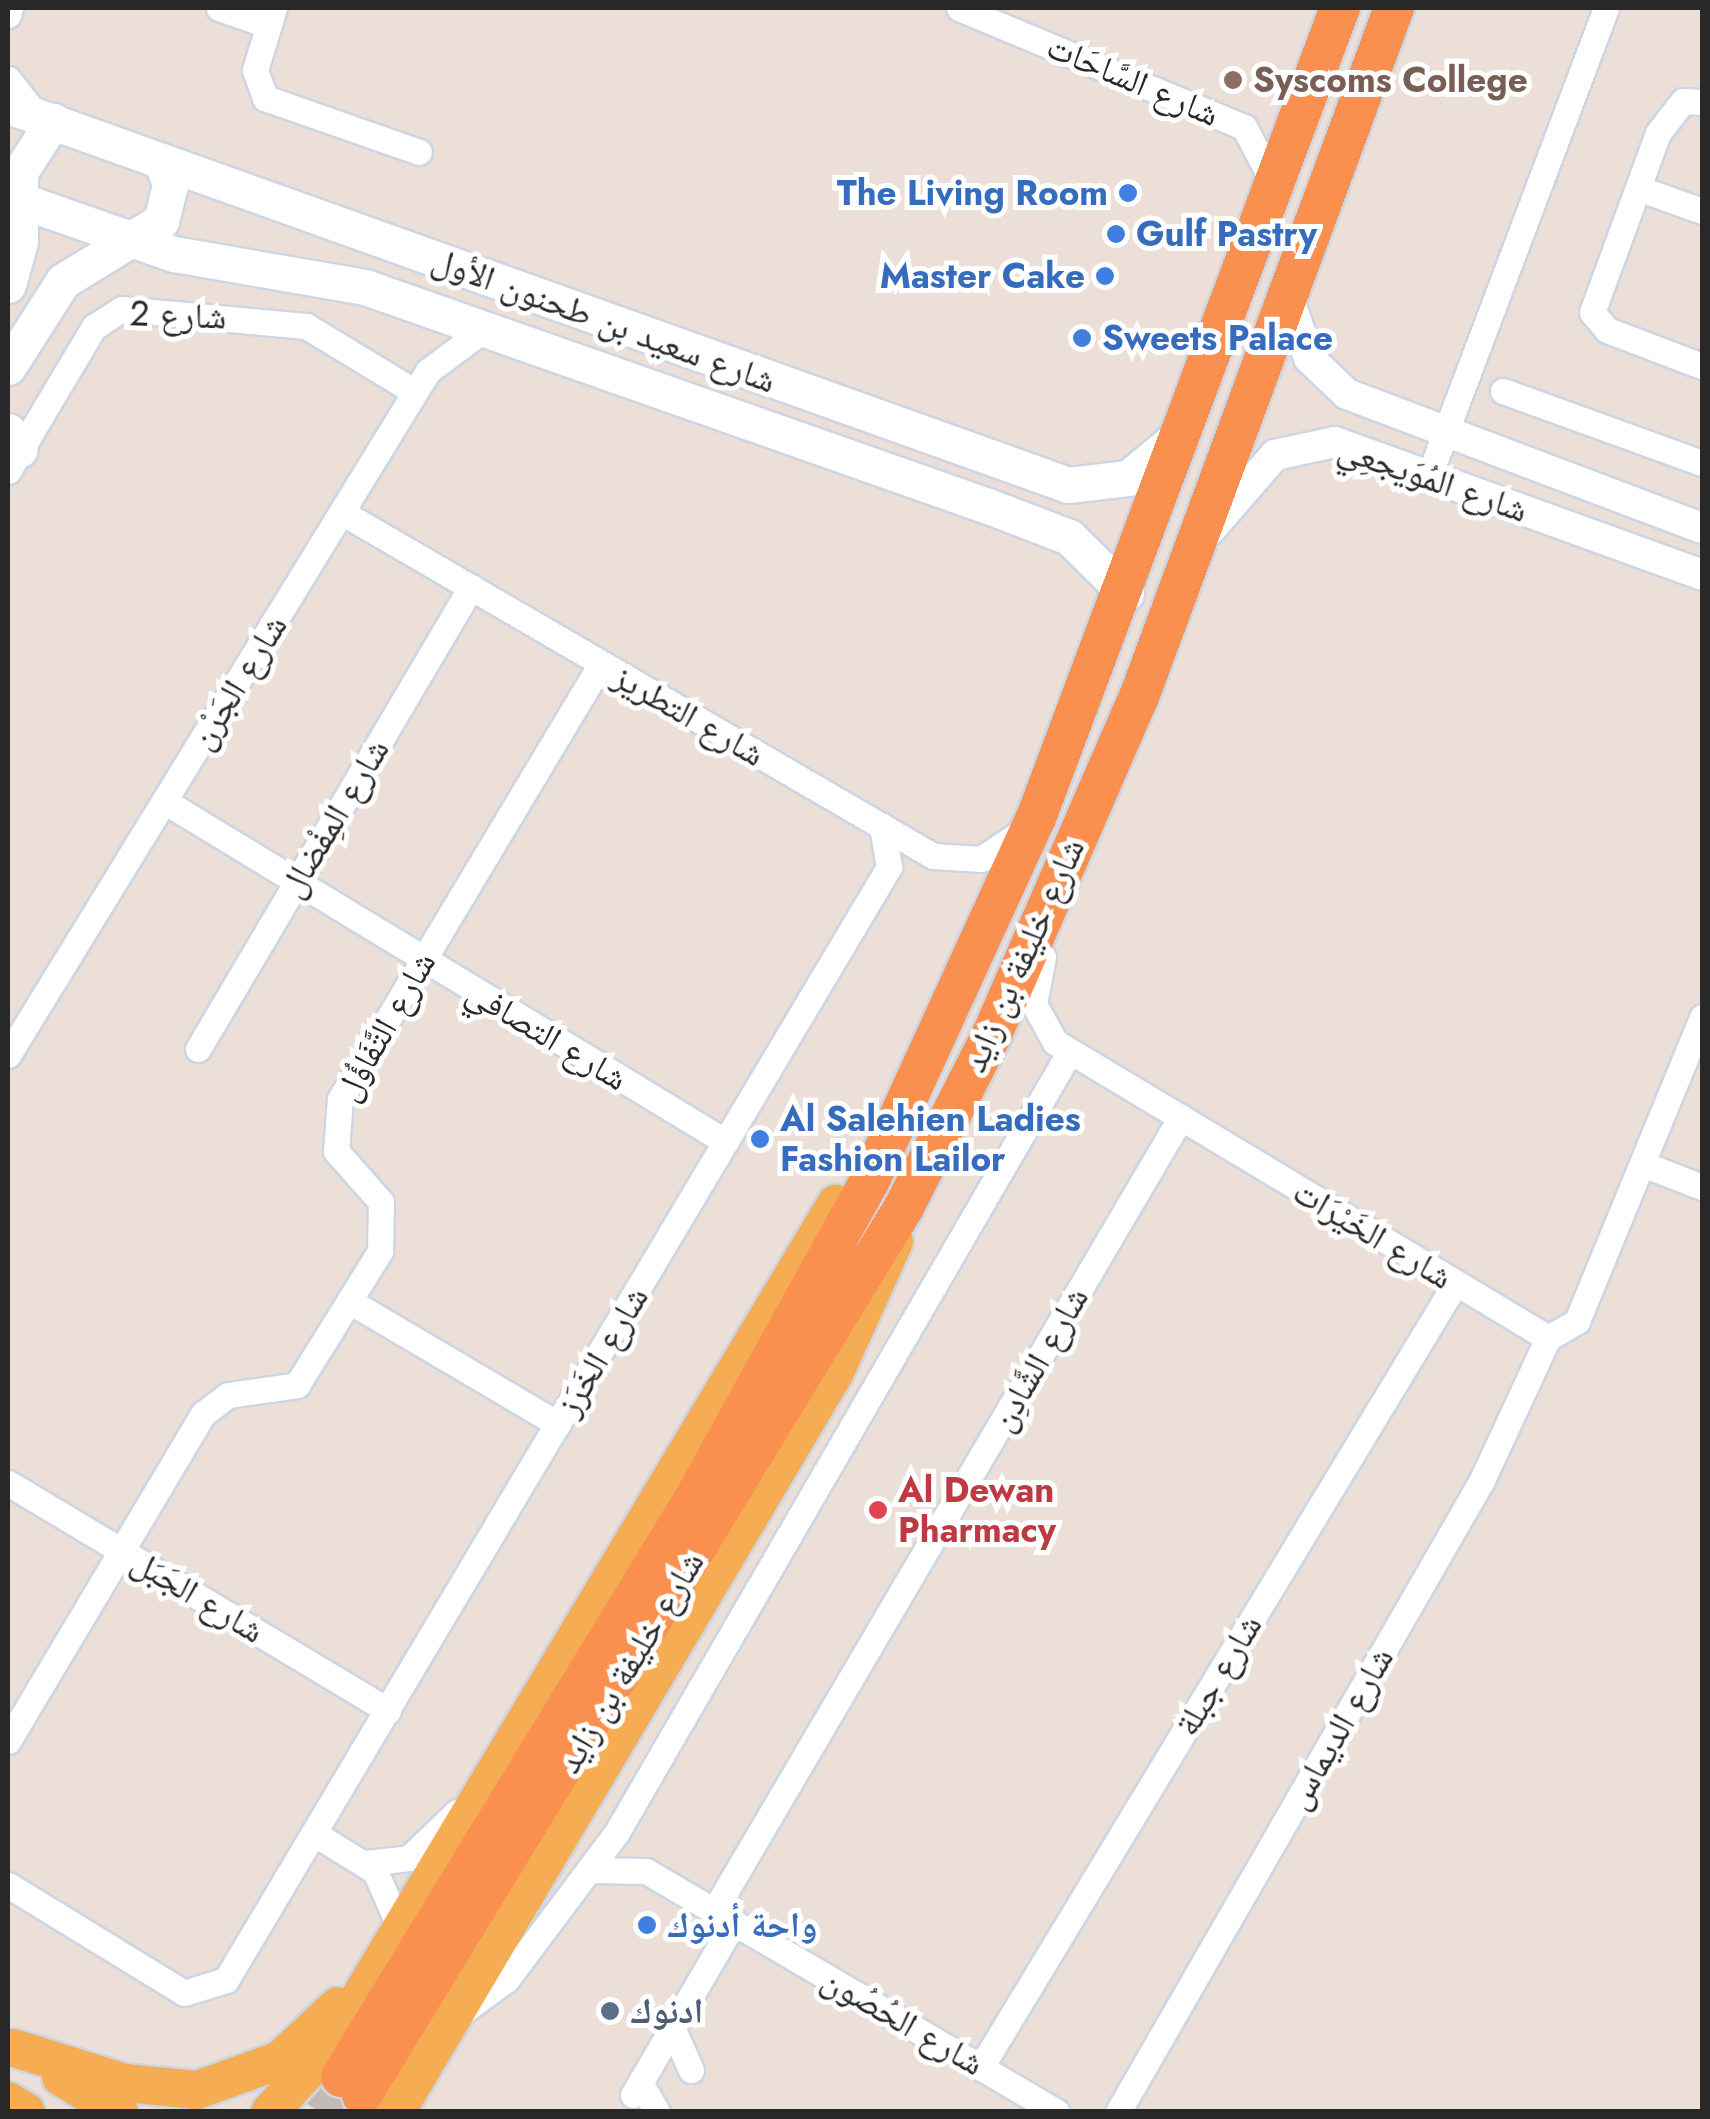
<!DOCTYPE html>
<meta charset="utf-8">
<style>
body{margin:0}
#map{position:relative;width:1710px;height:2119px;overflow:hidden;background:#ebdfd8;font-family:Jost,"Noto Naskh Arabic",sans-serif}
div>[style]{position:absolute}
.trunk-tunnel>*{height:40px;margin-top:-20px;transform-origin:0;background:repeating-linear-gradient(90deg,#c4bab5 0 40px,transparent 0 60px)}
.roads{filter:drop-shadow(2px 0 #cdd6e2) drop-shadow(-2px 0 #cdd6e2) drop-shadow(0 2px #cdd6e2) drop-shadow(0 -2px #cdd6e2)}
.minor>*{height:25px;margin:-12.5px;padding:0 12.5px;transform-origin:12.5px;border-radius:12.5px;background:#fff}
.tertiary>*{height:30px;margin:-15px;padding:0 15px;transform-origin:15px;border-radius:15px;background:#fff}
.secondary>*{height:35px;margin:-17.5px;padding:0 17.5px;transform-origin:17.5px;border-radius:17.5px;background:#fff}
.primary>*{height:38px;margin:-19px;padding:0 19px;transform-origin:19px;border-radius:19px;background:#f6ac52}
.trunk>*{height:40px;margin:-20px;padding:0 20px;transform-origin:20px;border-radius:20px;background:#fa9050}
.dots>*{width:28px;height:28px;translate:-50% -50%;box-sizing:border-box;border:5px solid #fff;border-radius:50%}
span{translate:-50% -50%;white-space:nowrap;text-align:center;line-height:1.15;-webkit-text-stroke:10px #fff;paint-order:stroke}
.street-label{font-size:35px;color:#282828}
.education-label{font-size:35px;color:#785e54;font-weight:700}
.left{translate:0 -50%;text-align:left}
.shop-label{font-size:35px;color:#366cbe;font-weight:700}
.right{translate:-100% -50%;text-align:right}
.health-label{font-size:35px;color:#be3a42;font-weight:700}
.service-label{font-size:35px;color:#4e5e75;font-weight:700}
.frame{position:absolute;inset:0;border:10px solid #282828;pointer-events:none}
</style>
<div id="map">
<div class="trunk-tunnel">
<div style="left:320px;top:2112px;width:37px;rotate:-59deg"></div>
</div>
<div class="roads">
<div class="minor">
<div style="left:219px;top:8px;width:51px;rotate:19.5deg"></div>
<div style="left:274px;top:8px;width:65px;rotate:107deg"></div>
<div style="left:255px;top:70px;width:30px;rotate:70deg"></div>
<div style="left:265px;top:98px;width:163px;rotate:19.3deg"></div>
<div style="left:959px;top:8px;width:309px;rotate:22.7deg"></div>
<div style="left:1244px;top:127px;width:64px;rotate:62.2deg"></div>
<div style="left:8px;top:15px;width:7px;rotate:-74deg"></div>
<div style="left:8px;top:79px;width:46px;rotate:52.1deg"></div>
<div style="left:1702px;top:102px;width:19px;rotate:-177deg"></div>
<div style="left:1683px;top:101px;width:41px;rotate:128deg"></div>
<div style="left:1658px;top:133px;width:191px;rotate:110.2deg"></div>
<div style="left:1592px;top:312px;width:23px;rotate:50deg"></div>
<div style="left:1607px;top:330px;width:102px;rotate:20.8deg"></div>
<div style="left:1638px;top:188px;width:68px;rotate:19.8deg"></div>
<div style="left:1503px;top:391px;width:212px;rotate:19.9deg"></div>
<div style="left:8px;top:471px;width:168px;rotate:-59.2deg"></div>
<div style="left:94px;top:327px;width:33px;rotate:-33deg"></div>
<div style="left:122px;top:309px;width:185px;rotate:5.3deg"></div>
<div style="left:306px;top:326px;width:127px;rotate:31.2deg"></div>
<div style="left:1429px;top:476px;width:500px;rotate:-69.28deg"></div>
<div style="left:343px;top:513px;width:682px;rotate:30.17deg"></div>
<div style="left:933px;top:856px;width:48px;rotate:3.6deg"></div>
<div style="left:981px;top:859px;width:54px;rotate:-33.7deg"></div>
<div style="left:164px;top:801px;width:657px;rotate:31.25deg"></div>
<div style="left:1043px;top:957px;width:48px;rotate:100.8deg"></div>
<div style="left:1034px;top:1004px;width:43px;rotate:61.1deg"></div>
<div style="left:1055px;top:1042px;width:575px;rotate:30.98deg"></div>
<div style="left:1548px;top:1338px;width:34px;rotate:-30deg"></div>
<div style="left:1577px;top:1321px;width:329px;rotate:-67.6deg"></div>
<div style="left:198px;top:1049px;width:537px;rotate:-59.42deg"></div>
<div style="left:8px;top:1055px;width:803px;rotate:-58.45deg"></div>
<div style="left:428px;top:371px;width:72px;rotate:-36.6deg"></div>
<div style="left:1648px;top:1166px;width:58px;rotate:21.3deg"></div>
<div style="left:351px;top:1302px;width:240px;rotate:30.5deg"></div>
<div style="left:8px;top:1483px;width:443px;rotate:30.9deg"></div>
<div style="left:8px;top:1741px;width:381px;rotate:-59.2deg"></div>
<div style="left:203px;top:1414px;width:31px;rotate:-37deg"></div>
<div style="left:228px;top:1395px;width:70px;rotate:-8.2deg"></div>
<div style="left:297px;top:1385px;width:158px;rotate:-58.2deg"></div>
<div style="left:380px;top:1251px;width:49px;rotate:-88.8deg"></div>
<div style="left:381px;top:1202px;width:68px;rotate:-131.4deg"></div>
<div style="left:336px;top:1151px;width:52px;rotate:-85.6deg"></div>
<div style="left:340px;top:1099px;width:507px;rotate:-59.04deg"></div>
<div style="left:315px;top:1834px;width:70px;rotate:31.7deg"></div>
<div style="left:375px;top:1871px;width:62px;rotate:66.3deg"></div>
<div style="left:366px;top:1863px;width:43px;rotate:-6.6deg"></div>
<div style="left:409px;top:1858px;width:66px;rotate:-43.8deg"></div>
<div style="left:592px;top:1870px;width:54px;rotate:1.1deg"></div>
<div style="left:646px;top:1871px;width:476px;rotate:30.4deg"></div>
<div style="left:8px;top:1885px;width:206px;rotate:31.5deg"></div>
<div style="left:184px;top:1993px;width:44px;rotate:-17.2deg"></div>
<div style="left:226px;top:1980px;width:1296px;rotate:-59.22deg"></div>
<div style="left:889px;top:867px;width:42px;rotate:-99.7deg"></div>
<div style="left:714px;top:1911px;width:921px;rotate:-59.54deg"></div>
<div style="left:458px;top:2015px;width:61px;rotate:-36.3deg"></div>
<div style="left:507px;top:1979px;width:184px;rotate:-53.2deg"></div>
<div style="left:617px;top:1832px;width:901px;rotate:-59.88deg"></div>
<div style="left:672px;top:2027px;width:47px;rotate:66.2deg"></div>
<div style="left:981px;top:2067px;width:915px;rotate:-58.81deg"></div>
<div style="left:641px;top:2084px;width:32px;rotate:60deg"></div>
<div style="left:633px;top:2095px;width:200px;rotate:-59.7deg"></div>
<div style="left:1118px;top:2112px;width:729px;rotate:-60.06deg"></div>
<div style="left:1482px;top:1480px;width:157px;rotate:-65.1deg"></div>
</div>
<div class="tertiary">
<div style="left:1288px;top:297px;width:65px;rotate:71deg"></div>
<div style="left:1309px;top:358px;width:52px;rotate:43.5deg"></div>
<div style="left:1347px;top:394px;width:379px;rotate:20.7deg"></div>
<div style="left:1209px;top:531px;width:101px;rotate:-49deg"></div>
<div style="left:1275px;top:455px;width:61px;rotate:-12.2deg"></div>
<div style="left:1335px;top:442px;width:390px;rotate:19.9deg"></div>
</div>
<div class="secondary">
<div style="left:8px;top:106px;width:1126px;rotate:19.67deg"></div>
<div style="left:1068px;top:485px;width:60px;rotate:-6.7deg"></div>
<div style="left:1128px;top:478px;width:65px;rotate:-39.4deg"></div>
<div style="left:8px;top:196px;width:176px;rotate:19.3deg"></div>
<div style="left:174px;top:254px;width:194px;rotate:9.8deg"></div>
<div style="left:365px;top:287px;width:660px;rotate:19.37deg"></div>
<div style="left:988px;top:506px;width:87px;rotate:20.9deg"></div>
<div style="left:1069px;top:537px;width:80px;rotate:44.5deg"></div>
<div style="left:8px;top:285px;width:46px;rotate:-74.7deg"></div>
<div style="left:20px;top:241px;width:69px;rotate:-90deg"></div>
<div style="left:20px;top:172px;width:61px;rotate:-57.1deg"></div>
<div style="left:8px;top:367px;width:102px;rotate:-57.4deg"></div>
<div style="left:63px;top:281px;width:115px;rotate:-31.5deg"></div>
<div style="left:161px;top:221px;width:38px;rotate:-76deg"></div>
<div style="left:170px;top:184px;width:25px;rotate:-111deg"></div>
<div style="left:8px;top:431px;width:22px;rotate:58deg"></div>
</div>
<div class="primary">
<div style="left:14px;top:2048px;width:116px;rotate:17.5deg"></div>
<div style="left:125px;top:2083px;width:72px;rotate:5.6deg"></div>
<div style="left:197px;top:2090px;width:88px;rotate:-19.9deg"></div>
<div style="left:280px;top:2060px;width:79px;rotate:-43deg"></div>
<div style="left:61px;top:2077px;width:68px;rotate:31.1deg"></div>
<div style="left:8px;top:2101px;width:21px;rotate:31deg"></div>
<div style="left:270px;top:2112px;width:92px;rotate:-47.6deg"></div>
<div style="left:332px;top:2044px;width:980px;rotate:-59.04deg"></div>
<div style="left:396px;top:2112px;width:860px;rotate:-59.32deg"></div>
<div style="left:835px;top:1372px;width:143px;rotate:-65.6deg"></div>
</div>
<div class="trunk">
<div style="left:341px;top:2077px;width:679px;rotate:-58.6deg"></div>
<div style="left:695px;top:1497px;width:362px;rotate:-61.1deg"></div>
<div style="left:870px;top:1180px;width:398px;rotate:-65.4deg"></div>
<div style="left:1036px;top:818px;width:865px;rotate:-69.43deg"></div>
<div style="left:362px;top:2095px;width:1040px;rotate:-58.6deg"></div>
<div style="left:904px;top:1207px;width:196px;rotate:-63deg"></div>
<div style="left:993px;top:1032px;width:365px;rotate:-66.5deg"></div>
<div style="left:1139px;top:697px;width:735px;rotate:-69.69deg"></div>
</div>
</div>
<div class="dots">
<div style="left:1233px;top:80px;background:#8d6e63"></div>
<div style="left:1128px;top:193px;background:#3f7fe0"></div>
<div style="left:1116px;top:234px;background:#3f7fe0"></div>
<div style="left:1105px;top:276px;background:#3f7fe0"></div>
<div style="left:1082px;top:338px;background:#3f7fe0"></div>
<div style="left:760px;top:1139px;background:#3f7fe0"></div>
<div style="left:878px;top:1510px;background:#e0444e"></div>
<div style="left:647px;top:1925px;background:#3f7fe0"></div>
<div style="left:610px;top:2011px;background:#5c6f8a"></div>
</div>
<div class="street-label">
<span style="left:1133px;top:80px;rotate:23deg">شارع السَّاحَات</span>
<span style="left:178px;top:315px;rotate:2deg">شارع 2</span>
<span style="left:604px;top:320px;rotate:20deg">شارع سعيد بن طحنون الأول</span>
<span style="left:1433px;top:479px;rotate:19deg">شارع المُوَيجعِي</span>
<span style="left:238px;top:682px;rotate:-58deg">شارع الجَرْن</span>
<span style="left:689px;top:715px;rotate:30deg">شارع التطريز</span>
<span style="left:334px;top:818px;rotate:-59deg">شارع المِفْضال</span>
<span style="left:1023px;top:955px;rotate:-66deg">شارع خليفة بن زايد</span>
<span style="left:385px;top:1026px;rotate:-60deg">شارع التَّفَاؤُل</span>
<span style="left:547px;top:1035px;rotate:31deg">شارع التصافي</span>
<span style="left:1373px;top:1234px;rotate:31deg">شارع الخَيْرَات</span>
<span style="left:602px;top:1351px;rotate:-59deg">شارع الخَرَز</span>
<span style="left:1039px;top:1359px;rotate:-60deg">شارع الشَّادِن</span>
<span style="left:198px;top:1596px;rotate:31deg">شارع الجَبَل</span>
<span style="left:630px;top:1662px;rotate:-59deg">شارع خليفة بن زايد</span>
<span style="left:1218px;top:1675px;rotate:-59deg">شارع جبلة</span>
<span style="left:1339px;top:1728px;rotate:-60deg">شارع الديماس</span>
<span style="left:903px;top:2021px;rotate:30deg">شارع الحُصُون</span>
</div>
<div class="education-label">
<span class="left" style="left:1253px;top:80px">Syscoms College</span>
</div>
<div class="shop-label">
<span class="right" style="left:1108px;top:193px">The Living Room</span>
<span class="left" style="left:1136px;top:234px">Gulf Pastry</span>
<span class="right" style="left:1085px;top:276px">Master Cake</span>
<span class="left" style="left:1102px;top:338px">Sweets Palace</span>
<span class="left" style="left:780px;top:1139px">Al Salehien Ladies<br>Fashion Lailor</span>
<span class="left" style="left:667px;top:1925px">واحة أدنوك</span>
</div>
<div class="health-label">
<span class="left" style="left:898px;top:1510px">Al Dewan<br>Pharmacy</span>
</div>
<div class="service-label">
<span class="left" style="left:630px;top:2011px">ادنوك</span>
</div>
<div class="frame"></div>
</div>
